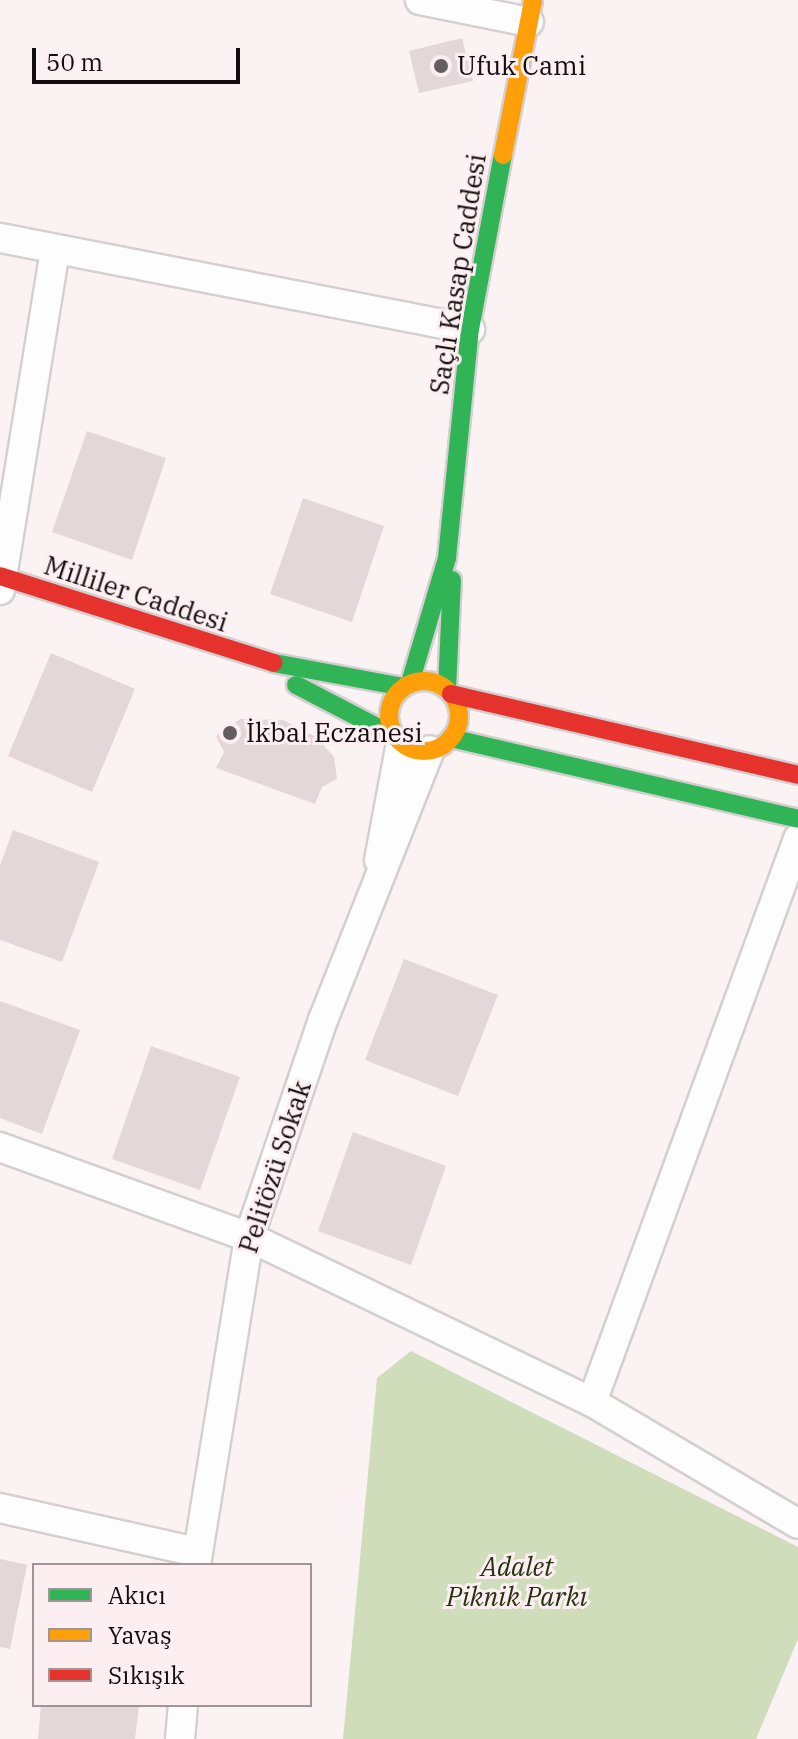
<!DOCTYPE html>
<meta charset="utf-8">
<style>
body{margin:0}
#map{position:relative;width:798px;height:1739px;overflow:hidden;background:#faf2f3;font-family:"IBM Plex Serif",serif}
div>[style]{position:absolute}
.green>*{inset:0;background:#cfddbb}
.building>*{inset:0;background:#e3d7d9}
.roads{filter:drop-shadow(2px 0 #d4cfd0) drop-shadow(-2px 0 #d4cfd0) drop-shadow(0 2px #d4cfd0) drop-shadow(0 -2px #d4cfd0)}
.street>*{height:28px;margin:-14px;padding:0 14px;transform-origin:14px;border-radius:14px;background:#fefdfd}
.fast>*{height:18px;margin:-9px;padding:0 9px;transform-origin:9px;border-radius:9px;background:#30b455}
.slow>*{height:18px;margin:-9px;padding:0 9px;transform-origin:9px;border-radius:9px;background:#ff9f0a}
.slow>.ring{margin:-9px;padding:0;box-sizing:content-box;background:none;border:18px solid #ff9f0a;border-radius:50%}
.jam>*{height:18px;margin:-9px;padding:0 9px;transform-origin:9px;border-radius:9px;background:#e5322d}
.dots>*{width:22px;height:22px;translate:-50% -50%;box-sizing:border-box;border:4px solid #fdeef1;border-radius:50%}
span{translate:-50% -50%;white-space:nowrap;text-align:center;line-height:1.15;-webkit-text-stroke:6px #fdeef1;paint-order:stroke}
.poi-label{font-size:26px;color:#120d0e}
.left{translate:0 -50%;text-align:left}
.street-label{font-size:26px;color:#120d0e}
.park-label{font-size:26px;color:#21320d;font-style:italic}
.legend{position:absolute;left:32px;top:1563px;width:280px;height:144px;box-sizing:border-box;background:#fdeef1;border:2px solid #9f9496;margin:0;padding:10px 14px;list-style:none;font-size:24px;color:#120d0e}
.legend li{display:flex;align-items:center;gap:16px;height:40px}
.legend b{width:40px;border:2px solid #9f9496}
.scale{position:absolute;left:32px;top:48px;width:208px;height:36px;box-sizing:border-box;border:4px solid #120d0e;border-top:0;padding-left:10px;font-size:24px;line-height:28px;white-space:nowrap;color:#120d0e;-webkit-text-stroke:6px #fdeef1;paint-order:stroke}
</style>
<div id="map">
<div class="green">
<div style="clip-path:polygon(411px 1351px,798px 1547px,798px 1639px,756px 1739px,343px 1739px,377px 1378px)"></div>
</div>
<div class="building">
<div style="clip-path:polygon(462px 38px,473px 81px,419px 93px,409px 51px)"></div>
<div style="clip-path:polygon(87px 431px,166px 458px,132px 560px,52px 532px)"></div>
<div style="clip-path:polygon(303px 498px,384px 526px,352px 622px,270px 594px)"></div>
<div style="clip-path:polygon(51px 653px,135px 689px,92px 792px,8px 756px)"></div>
<div style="clip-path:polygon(240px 719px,283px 720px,316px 737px,334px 757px,337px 779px,322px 787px,315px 804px,216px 768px,224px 752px,216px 736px)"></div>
<div style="clip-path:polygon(13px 830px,99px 862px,62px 962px,0 940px,0 866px)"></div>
<div style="clip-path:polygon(404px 959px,498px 995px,458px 1096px,365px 1060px)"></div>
<div style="clip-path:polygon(0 1001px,80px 1030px,42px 1134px,0 1118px)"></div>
<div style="clip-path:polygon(151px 1046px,240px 1077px,200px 1190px,112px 1159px)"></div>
<div style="clip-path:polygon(353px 1132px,446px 1166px,411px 1265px,318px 1231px)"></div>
<div style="clip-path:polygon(0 1559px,27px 1565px,10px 1649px,0 1647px)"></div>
<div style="clip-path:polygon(41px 1705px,139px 1705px,135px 1739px,38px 1739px)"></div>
</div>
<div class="roads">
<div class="street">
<div style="left:420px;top:0;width:111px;rotate:11.4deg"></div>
<div style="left:0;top:238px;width:479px;rotate:11deg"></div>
<div style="left:0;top:590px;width:344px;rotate:-80.8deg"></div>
<div style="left:379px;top:860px;width:119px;rotate:-79.4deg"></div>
<div style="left:0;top:1147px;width:265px;rotate:19.9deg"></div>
<div style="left:249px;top:1237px;width:381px;rotate:25.7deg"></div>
<div style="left:592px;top:1402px;width:239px;rotate:30.6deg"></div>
<div style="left:592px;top:1402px;width:600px;rotate:-69.9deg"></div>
<div style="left:0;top:1508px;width:202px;rotate:12.6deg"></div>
<div style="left:196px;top:1565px;width:332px;rotate:-80.8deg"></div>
<div style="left:249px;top:1237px;width:229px;rotate:-71.2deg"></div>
<div style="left:323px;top:1020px;width:290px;rotate:-68.4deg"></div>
<div style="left:180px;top:1739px;width:34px;rotate:-85deg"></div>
</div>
<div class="fast">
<div style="left:274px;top:663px;width:131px;rotate:10.5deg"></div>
<div style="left:410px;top:683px;width:130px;rotate:-73.5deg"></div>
<div style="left:447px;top:558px;width:230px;rotate:-84.3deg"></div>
<div style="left:470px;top:329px;width:177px;rotate:-79.3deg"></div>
<div style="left:296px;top:685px;width:113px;rotate:27.5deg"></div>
<div style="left:447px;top:689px;width:109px;rotate:-87.4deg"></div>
<div style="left:451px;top:738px;width:356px;rotate:13.1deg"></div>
</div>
<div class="slow">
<div style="left:503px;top:155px;width:158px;rotate:-79deg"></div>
<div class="ring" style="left:389px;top:681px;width:52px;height:52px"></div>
</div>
<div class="jam">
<div style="left:0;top:576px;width:287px;rotate:17.6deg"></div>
<div style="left:451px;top:694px;width:356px;rotate:13.1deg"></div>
</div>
</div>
<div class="dots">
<div style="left:441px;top:66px;background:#635d5e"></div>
<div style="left:230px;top:733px;background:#635d5e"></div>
</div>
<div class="poi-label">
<span class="left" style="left:457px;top:66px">Ufuk Cami</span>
<span class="left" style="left:246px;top:733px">İkbal Eczanesi</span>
</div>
<div class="street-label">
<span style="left:458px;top:274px;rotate:-81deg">Saçlı Kasap Caddesi</span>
<span style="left:136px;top:594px;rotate:18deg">Milliler Caddesi</span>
<span style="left:275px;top:1167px;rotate:-72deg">Pelitözü Sokak</span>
</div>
<div class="park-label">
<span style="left:517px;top:1582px">Adalet<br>Piknik Parkı</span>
</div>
<ul class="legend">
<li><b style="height:10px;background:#30b455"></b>Akıcı</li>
<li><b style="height:10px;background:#ff9f0a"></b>Yavaş</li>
<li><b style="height:10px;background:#e5322d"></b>Sıkışık</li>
</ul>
<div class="scale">50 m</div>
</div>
